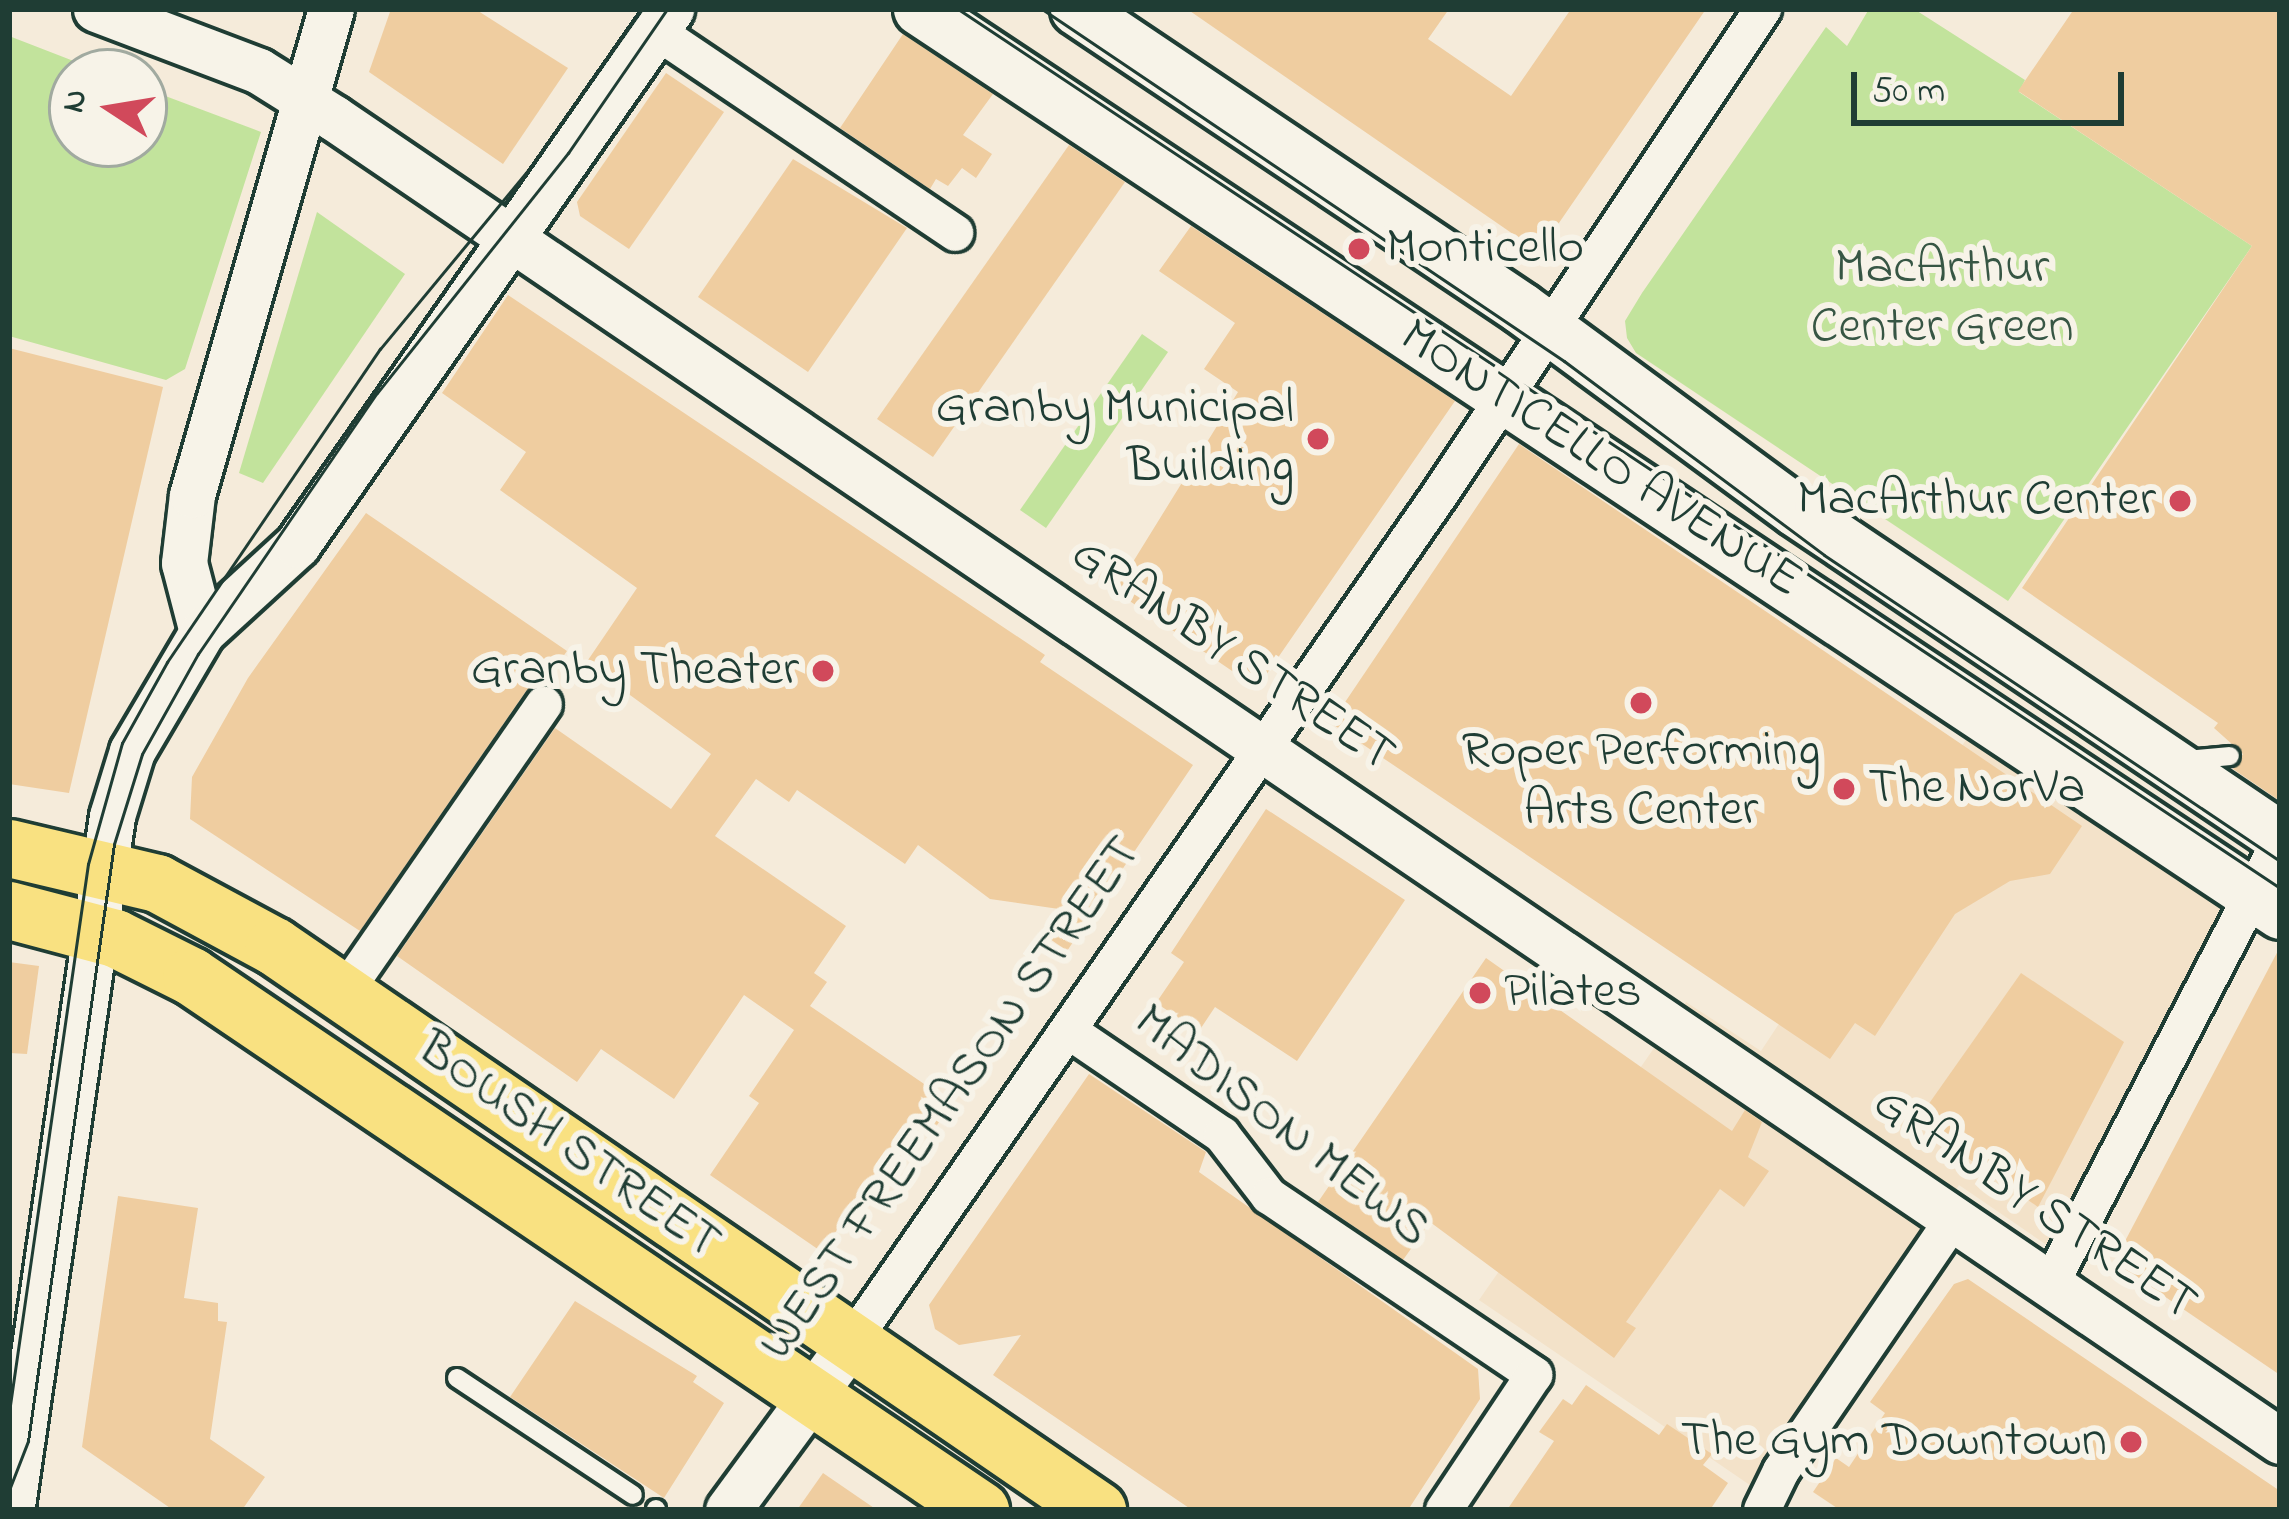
<!DOCTYPE html>
<html>
<head>
<meta charset="utf-8">
<style>
	body { margin:0 }
	#map { position:relative; width:2289px; height:1519px; overflow:hidden; background:#f5ebda; font-family:"Indie Flower",sans-serif }
	div>[style] { position:absolute }
	.built>* { inset:0; background:#f3e2c9 }
	.green>* { inset:0; background:#c2e39c }
	.building>* { inset:0; background:#efcda0 }
	.roads { filter:drop-shadow(3px 0 #1f3d34) drop-shadow(-3px 0 #1f3d34) drop-shadow(0 3px #1f3d34) drop-shadow(0 -3px #1f3d34) }
	.service>* { height:18px; margin:-9px; padding:0 9px; transform-origin:9px; border-radius:9px; background:#f7f3e8 }
	.minor>* { height:36px; margin:-18px; padding:0 18px; transform-origin:18px; border-radius:18px; background:#f7f3e8 }
	.tertiary>* { height:45px; margin:-22.5px; padding:0 22.5px; transform-origin:22.5px; border-radius:22.5px; background:#f7f3e8 }
	.secondary>* { height:51px; margin:-25.5px; padding:0 25.5px; transform-origin:25.5px; border-radius:25.5px; background:#f7f3e8 }
	.primary>* { height:57px; margin:-28.5px; padding:0 28.5px; transform-origin:28.5px; border-radius:28.5px; background:#f9e181 }
	.tram>* { height:3px; margin:-1.5px; padding:0 1.5px; transform-origin:1.5px; border-radius:1.5px; background:#1f3d34 }
	.dots>* { width:33px; height:33px; translate:-50% -50%; box-sizing:border-box; border:6px solid #f7f3e8; border-radius:50% }
	span { translate:-50% -50%; white-space:nowrap; text-align:center; line-height:1.15; -webkit-text-stroke:12px #f7f3e8; paint-order:stroke }
	.poi-label { font-size:51px; color:#1f3d34 }
	.left { translate:0 -50%; text-align:left }
	.right { translate:-100% -50%; text-align:right }
	.park-label { font-size:51px; color:#375644 }
	.street-label { font-size:51px; color:#1f3d34 }
	.frame { position:absolute; inset:0; border:12px solid #1f3d34; pointer-events:none }
	.north { position:absolute; left:48px; top:48px; width:120px; height:120px; box-sizing:border-box; background:#f7f3e8; border:3px solid #a1aaa0; border-radius:50%; rotate:282deg; font-size:33px; font-weight:700; line-height:48px; text-align:center; color:#1f3d34 }
	.north::after { content:''; display:block; margin:auto; width:42px; height:54px; background:#d1495b; clip-path:polygon(50% 0,100% 100%,50% 72%,0 100%) }
	.scale { position:absolute; left:1851px; top:72px; width:273px; height:54px; box-sizing:border-box; border:6px solid #1f3d34; border-top:0; padding-left:15px; font-size:36px; line-height:42px; white-space:nowrap; color:#1f3d34; -webkit-text-stroke:9px #f7f3e8; paint-order:stroke }
</style>
</head>
<body>
<div id="map">
	<div class="built">
		<div style="clip-path:polygon(1977px 723px,2229px 896px,2051px 1248px,1959px 1185px,1763px 1494px,1479px 1300px,1686px 1002px,1761px 1051px)"></div>
	</div>
	<div class="green">
		<div style="clip-path:polygon(1869px 9px,1914px 9px,2025px 80px,2019px 92px,2252px 246px,2008px 601px,1636px 353px,1627px 338px,1625px 321px,1642px 293px,1826px 27px,1847px 46px)"></div>
		<div style="clip-path:polygon(9px 36px,102px 72px,72px 72px,72px 144px,144px 144px,144px 88px,261px 132px,185px 369px,166px 380px,9px 336px)"></div>
		<div style="clip-path:polygon(317px 212px,405px 274px,263px 483px,239px 473px)"></div>
		<div style="clip-path:polygon(1142px 334px,1168px 352px,1046px 528px,1020px 510px)"></div>
	</div>
	<div class="building">
		<div style="clip-path:polygon(391px 9px,475px 9px,568px 68px,503px 164px,369px 72px)"></div>
		<div style="clip-path:polygon(1187px 9px,1449px 9px,1428px 39px,1511px 96px,1571px 9px,1706px 9px,1539px 252px)"></div>
		<div style="clip-path:polygon(2074px 9px,2280px 9px,2280px 801px,2233px 769px,2243px 754px,2214px 728px,2218px 723px,2022px 588px,2252px 246px,2018px 91px)"></div>
		<div style="clip-path:polygon(903px 34px,993px 94px,963px 135px,992px 154px,976px 178px,962px 168px,948px 186px,936px 179px,930px 189px,840px 128px)"></div>
		<div style="clip-path:polygon(666px 73px,724px 112px,629px 249px,580px 216px,577px 202px)"></div>
		<div style="clip-path:polygon(1069px 145px,1125px 182px,933px 457px,877px 419px)"></div>
		<div style="clip-path:polygon(793px 159px,907px 228px,808px 372px,698px 297px)"></div>
		<div style="clip-path:polygon(1191px 226px,1455px 401px,1257px 688px,1115px 591px,1238px 392px,1204px 369px,1235px 323px,1159px 271px)"></div>
		<div style="clip-path:polygon(508px 295px,1045px 655px,1040px 662px,1193px 765px,1067px 951px,1043px 934px,1059px 909px,990px 899px,918px 845px,905px 864px,797px 790px,789px 802px,756px 779px,715px 836px,846px 926px,814px 973px,827px 982px,810px 1006px,952px 1103px,935px 1128px,916px 1114px,822px 1252px,710px 1175px,759px 1103px,749px 1096px,794px 1030px,744px 995px,674px 1099px,601px 1049px,577px 1082px,397px 956px,555px 728px,671px 809px,711px 754px,586px 663px,637px 588px,500px 490px,526px 452px,442px 393px)"></div>
		<div style="clip-path:polygon(9px 348px,163px 387px,69px 793px,9px 784px)"></div>
		<div style="clip-path:polygon(1519px 444px,2082px 826px,2050px 874px,2010px 881px,1955px 914px,1875px 1036px,1855px 1023px,1830px 1059px,1331px 723px)"></div>
		<div style="clip-path:polygon(366px 513px,567px 651px,545px 682px,526px 691px,360px 931px,190px 819px,192px 777px,248px 678px)"></div>
		<div style="clip-path:polygon(1266px 809px,1405px 900px,1297px 1061px,1215px 1007px,1199px 1031px,1156px 1003px,1184px 962px,1171px 953px)"></div>
		<div style="clip-path:polygon(2280px 947px,2280px 1375px,2114px 1262px)"></div>
		<div style="clip-path:polygon(1486px 958px,1732px 1131px,1745px 1110px,1762px 1122px,1748px 1157px,1769px 1171px,1744px 1207px,1720px 1189px,1626px 1322px,1636px 1328px,1614px 1358px,1430px 1222px,1403px 1260px,1318px 1202px)"></div>
		<div style="clip-path:polygon(9px 962px,39px 966px,27px 1054px,9px 1053px)"></div>
		<div style="clip-path:polygon(2021px 973px,2124px 1042px,2038px 1207px,1916px 1122px)"></div>
		<div style="clip-path:polygon(1089px 1074px,1206px 1152px,1199px 1172px,1478px 1369px,1480px 1399px,1408px 1510px,1192px 1510px,993px 1375px,1021px 1335px,959px 1345px,935px 1329px,929px 1305px)"></div>
		<div style="clip-path:polygon(118px 1196px,198px 1208px,184px 1298px,218px 1303px,218px 1321px,227px 1322px,210px 1439px,265px 1477px,242px 1510px,173px 1510px,82px 1447px)"></div>
		<div style="clip-path:polygon(1968px 1279px,2280px 1491px,2280px 1510px,1840px 1510px,1813px 1492px,1836px 1458px,1849px 1467px,1885px 1413px,1870px 1402px,1954px 1284px)"></div>
		<div style="clip-path:polygon(575px 1301px,697px 1376px,693px 1382px,724px 1403px,664px 1498px,510px 1397px)"></div>
		<div style="clip-path:polygon(1586px 1385px,1659px 1435px,1667px 1424px,1712px 1454px,1703px 1465px,1728px 1483px,1710px 1510px,1507px 1510px,1554px 1441px,1539px 1432px,1563px 1399px,1572px 1405px)"></div>
		<div style="clip-path:polygon(823px 1473px,877px 1510px,797px 1510px)"></div>
	</div>
	<div class="roads">
		<div class="service">
			<div style="left:2187px;top:760px;width:43px;rotate:-5.3deg"></div>
			<div style="left:457px;top:1378px;width:211px;rotate:33.6deg"></div>
			<div style="left:656px;top:1509px;width:1px;rotate:90deg"></div>
		</div>
		<div class="minor">
			<div style="left:656px;top:31px;width:361px;rotate:34deg"></div>
			<div style="left:344px;top:993px;width:351px;rotate:-55.3deg"></div>
			<div style="left:1069px;top:1031px;width:185px;rotate:34.2deg"></div>
			<div style="left:1222px;top:1135px;width:77px;rotate:52.4deg"></div>
			<div style="left:1269px;top:1196px;width:320px;rotate:34deg"></div>
			<div style="left:1534px;top:1375px;width:162px;rotate:123.7deg"></div>
			<div style="left:2050px;top:1285px;width:499px;rotate:-62.6deg"></div>
			<div style="left:852px;top:1341px;width:1031px;rotate:-55.23deg"></div>
			<div style="left:1440px;top:494px;width:583px;rotate:-56.34deg"></div>
			<div style="left:1762px;top:1510px;width:43px;rotate:-64deg"></div>
			<div style="left:1781px;top:1471px;width:304px;rotate:-55.6deg"></div>
		</div>
		<div class="tertiary">
			<div style="left:96px;top:9px;width:174px;rotate:20.8deg"></div>
			<div style="left:259px;top:71px;width:89px;rotate:32.1deg"></div>
			<div style="left:334px;top:118px;width:2353px;rotate:34.21deg"></div>
			<div style="left:202px;top:632px;width:71px;rotate:-104.6deg"></div>
			<div style="left:184px;top:563px;width:68px;rotate:-83.3deg"></div>
			<div style="left:192px;top:495px;width:505px;rotate:-74.04deg"></div>
			<div style="left:12px;top:1505px;width:696px;rotate:-81.74deg"></div>
			<div style="left:112px;top:816px;width:68px;rotate:-72.9deg"></div>
			<div style="left:132px;top:751px;width:138px;rotate:-59.5deg"></div>
			<div style="left:202px;top:632px;width:129px;rotate:-42.5deg"></div>
			<div style="left:297px;top:545px;width:654px;rotate:-55.09deg"></div>
			<div style="left:728px;top:1510px;width:210px;rotate:-53.7deg"></div>
		</div>
		<div class="secondary">
			<div style="left:919px;top:9px;width:1634px;rotate:33.59deg"></div>
			<div style="left:1076px;top:9px;width:536px;rotate:33.9deg"></div>
			<div style="left:1521px;top:308px;width:340px;rotate:36.4deg"></div>
			<div style="left:1795px;top:510px;width:585px;rotate:33.99deg"></div>
		</div>
		<div class="primary">
			<div style="left:9px;top:848px;width:152px;rotate:13.3deg"></div>
			<div style="left:157px;top:883px;width:133px;rotate:28.3deg"></div>
			<div style="left:274px;top:946px;width:998px;rotate:34.42deg"></div>
			<div style="left:9px;top:910px;width:110px;rotate:14.8deg"></div>
			<div style="left:115px;top:938px;width:85px;rotate:26.6deg"></div>
			<div style="left:191px;top:976px;width:953px;rotate:34.09deg"></div>
		</div>
	</div>
	<div class="tram">
		<div style="left:958px;top:9px;width:1588px;rotate:33.62deg"></div>
		<div style="left:1042px;top:9px;width:630px;rotate:33.99deg"></div>
		<div style="left:1564px;top:361px;width:324px;rotate:36.7deg"></div>
		<div style="left:1824px;top:555px;width:549px;rotate:33.86deg"></div>
		<div style="left:9px;top:1412px;width:554px;rotate:-81.8deg"></div>
		<div style="left:88px;top:864px;width:126px;rotate:-74.3deg"></div>
		<div style="left:122px;top:743px;width:93px;rotate:-60.9deg"></div>
		<div style="left:167px;top:662px;width:379px;rotate:-55.8deg"></div>
		<div style="left:380px;top:349px;width:239px;rotate:-50.4deg"></div>
		<div style="left:532px;top:165px;width:191px;rotate:-54.8deg"></div>
		<div style="left:9px;top:1490px;width:53px;rotate:-68.8deg"></div>
		<div style="left:28px;top:1441px;width:603px;rotate:-81.8deg"></div>
		<div style="left:114px;top:844px;width:94px;rotate:-72.7deg"></div>
		<div style="left:142px;top:754px;width:115px;rotate:-60.8deg"></div>
		<div style="left:198px;top:654px;width:316px;rotate:-55.6deg"></div>
		<div style="left:377px;top:393px;width:307px;rotate:-51.5deg"></div>
		<div style="left:568px;top:153px;width:175px;rotate:-55.5deg"></div>
	</div>
	<div class="dots">
		<div style="left:1359px;top:249px;background:#d1495b"></div>
		<div style="left:1318px;top:439px;background:#d1495b"></div>
		<div style="left:2180px;top:501px;background:#d1495b"></div>
		<div style="left:823px;top:671px;background:#d1495b"></div>
		<div style="left:1641px;top:703px;background:#d1495b"></div>
		<div style="left:1844px;top:789px;background:#d1495b"></div>
		<div style="left:1480px;top:993px;background:#d1495b"></div>
		<div style="left:2131px;top:1442px;background:#d1495b"></div>
	</div>
	<div class="poi-label">
		<span class="left" style="left:1386px;top:249px">Monticello</span>
		<span class="right" style="left:1294px;top:439px">Granby Municipal<br>Building</span>
		<span class="right" style="left:2156px;top:501px">MacArthur Center</span>
		<span class="right" style="left:799px;top:671px">Granby Theater</span>
		<span style="left:1641px;top:782px">Roper Performing<br>Arts Center</span>
		<span class="left" style="left:1868px;top:789px">The NorVa</span>
		<span class="left" style="left:1504px;top:993px">Pilates</span>
		<span class="right" style="left:2107px;top:1442px">The Gym Downtown</span>
	</div>
	<div class="park-label">
		<span style="left:1942px;top:299px">MacArthur<br>Center Green</span>
	</div>
	<div class="street-label">
		<span style="left:1600px;top:460px;rotate:33deg">MONTICELLO AVENUE</span>
		<span style="left:1232px;top:656px;rotate:34deg">GRANBY STREET</span>
		<span style="left:952px;top:1099px;rotate:-55deg">WEST FREEMASON STREET</span>
		<span style="left:1281px;top:1127px;rotate:38deg">MADISON MEWS</span>
		<span style="left:568px;top:1147px;rotate:35deg">BOUSH STREET</span>
		<span style="left:2034px;top:1205px;rotate:34deg">GRANBY STREET</span>
	</div>
	<div class="frame"></div>
	<div class="north">N</div>
	<div class="scale">50 m</div>
</div>
</body>
</html>
